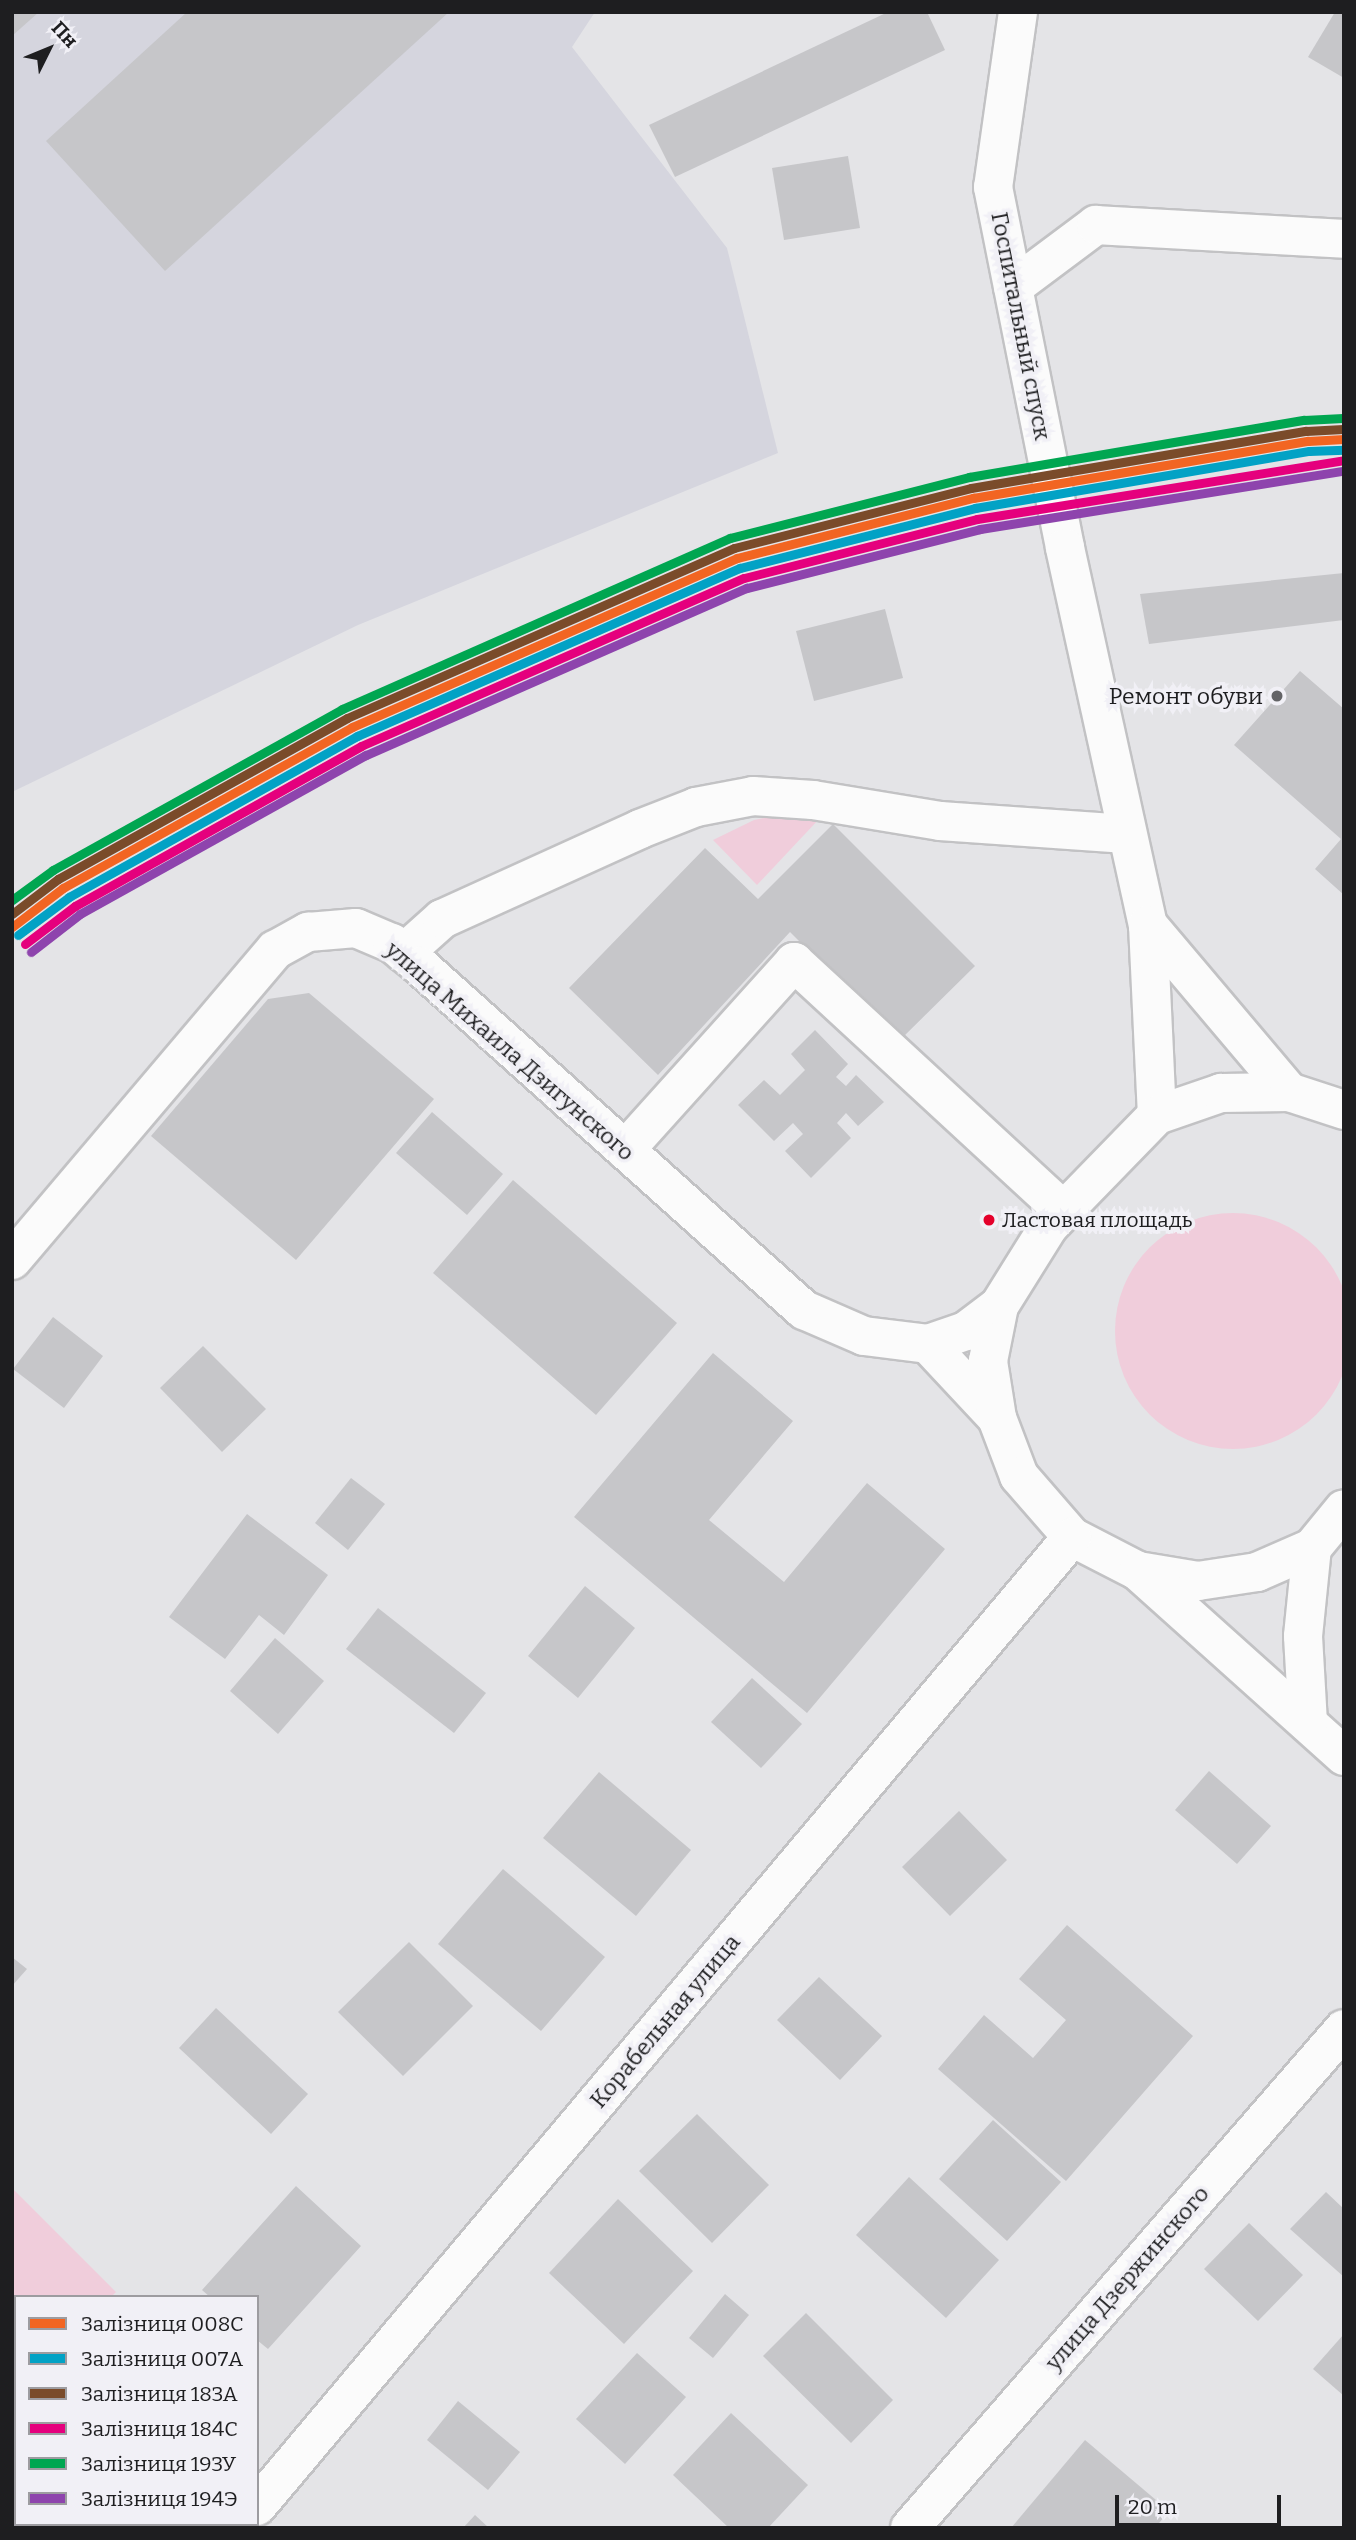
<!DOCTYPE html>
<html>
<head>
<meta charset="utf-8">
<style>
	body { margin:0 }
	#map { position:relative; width:1356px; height:2540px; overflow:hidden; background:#e4e4e7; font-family:Bitter,serif }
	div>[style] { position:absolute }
	.built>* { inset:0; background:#d5d5de }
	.green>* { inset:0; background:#f0cddb }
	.round { border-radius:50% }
	.building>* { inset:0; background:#c6c6c9 }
	.roads { filter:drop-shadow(2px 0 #c2c2c4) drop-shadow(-2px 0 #c2c2c4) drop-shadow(0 2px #c2c2c4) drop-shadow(0 -2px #c2c2c4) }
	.minor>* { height:38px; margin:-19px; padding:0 19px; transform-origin:19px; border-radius:19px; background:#fbfbfb }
	.rail-1>* { height:9px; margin:-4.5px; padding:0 4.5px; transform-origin:4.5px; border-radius:4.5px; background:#f26522 }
	.rail-2>* { height:9px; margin:-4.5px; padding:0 4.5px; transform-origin:4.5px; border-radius:4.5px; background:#02a2c5 }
	.rail-3>* { height:9px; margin:-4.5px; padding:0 4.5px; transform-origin:4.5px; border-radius:4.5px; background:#7a4b2a }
	.rail-4>* { height:9px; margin:-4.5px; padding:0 4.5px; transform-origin:4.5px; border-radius:4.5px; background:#e5007d }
	.rail-5>* { height:9px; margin:-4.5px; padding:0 4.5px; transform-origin:4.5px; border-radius:4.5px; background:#00a651 }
	.rail-6>* { height:9px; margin:-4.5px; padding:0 4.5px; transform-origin:4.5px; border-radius:4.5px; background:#8e44ad }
	.dots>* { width:19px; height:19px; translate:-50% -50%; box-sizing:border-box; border:4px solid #f1f0f6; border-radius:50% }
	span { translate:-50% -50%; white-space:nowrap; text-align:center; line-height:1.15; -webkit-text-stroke:7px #f1f0f6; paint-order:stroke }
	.bus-label { font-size:21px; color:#1e1e20 }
	.left { translate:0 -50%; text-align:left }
	.street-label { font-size:23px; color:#1e1e20 }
	.poi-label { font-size:23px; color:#1e1e20 }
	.right { translate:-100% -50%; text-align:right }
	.frame { position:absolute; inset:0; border:14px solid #1e1e20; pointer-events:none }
	.legend { position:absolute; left:14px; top:2295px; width:245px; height:231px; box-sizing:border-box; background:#f1f0f6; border:2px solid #9d9ca0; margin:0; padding:9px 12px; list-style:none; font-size:21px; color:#1e1e20 }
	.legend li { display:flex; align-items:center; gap:14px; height:35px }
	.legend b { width:35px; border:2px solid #9d9ca0 }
	.north { position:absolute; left:14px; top:14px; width:70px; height:70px; -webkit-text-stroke:5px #f1f0f6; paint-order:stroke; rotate:47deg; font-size:19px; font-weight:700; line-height:28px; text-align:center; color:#1e1e20 }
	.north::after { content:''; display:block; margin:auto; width:24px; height:32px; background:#1e1e20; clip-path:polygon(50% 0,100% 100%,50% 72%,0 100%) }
	.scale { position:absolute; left:1115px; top:2495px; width:166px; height:32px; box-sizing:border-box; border:4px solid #1e1e20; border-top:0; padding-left:9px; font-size:21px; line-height:24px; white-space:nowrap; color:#1e1e20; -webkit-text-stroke:5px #f1f0f6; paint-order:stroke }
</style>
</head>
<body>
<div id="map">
	<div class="built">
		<div style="clip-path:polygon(12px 12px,595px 12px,572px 47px,727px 248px,778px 453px,358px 625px,12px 792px)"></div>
	</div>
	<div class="green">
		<div style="clip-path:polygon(785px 814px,820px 818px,757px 885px,713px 840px,754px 820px)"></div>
		<div class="round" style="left:1115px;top:1213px;width:236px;height:236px"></div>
		<div style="clip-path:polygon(12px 2188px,116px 2292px,111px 2297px,16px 2297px,16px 2385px)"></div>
	</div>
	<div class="building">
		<div style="clip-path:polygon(12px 12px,39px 12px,12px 36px)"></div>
		<div style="clip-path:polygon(187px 12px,449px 12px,165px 271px,46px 141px)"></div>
		<div style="clip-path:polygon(888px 12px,927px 12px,945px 50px,675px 177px,649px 125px)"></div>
		<div style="clip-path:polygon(1335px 12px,1344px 12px,1344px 78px,1308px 57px)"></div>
		<div style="clip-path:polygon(848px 156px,860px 228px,784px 240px,772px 168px)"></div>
		<div style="clip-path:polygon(1344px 573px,1344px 620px,1149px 644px,1140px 594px)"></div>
		<div style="clip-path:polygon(885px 609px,903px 678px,814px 701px,796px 631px)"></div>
		<div style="clip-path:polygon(1300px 671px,1344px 709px,1344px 895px,1315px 869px,1341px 839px,1234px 745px)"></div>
		<div style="clip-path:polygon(833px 824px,975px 966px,899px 1041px,790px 932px,658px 1075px,569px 988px,705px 848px,758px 899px)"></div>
		<div style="clip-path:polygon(309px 993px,434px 1099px,296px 1260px,151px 1136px,268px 999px)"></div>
		<div style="clip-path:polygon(815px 1030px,848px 1064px,836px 1077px,846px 1086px,856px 1075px,884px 1102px,858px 1126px,846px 1113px,837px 1123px,851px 1138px,811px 1178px,785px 1151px,803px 1134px,793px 1123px,774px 1141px,738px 1105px,764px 1080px,780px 1095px,805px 1070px,791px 1054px)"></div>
		<div style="clip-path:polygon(432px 1112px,503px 1174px,467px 1215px,396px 1153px)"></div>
		<div style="clip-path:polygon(513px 1180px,677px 1323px,596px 1415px,433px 1273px)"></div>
		<div style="clip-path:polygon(53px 1317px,103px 1356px,64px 1408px,13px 1369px)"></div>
		<div style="clip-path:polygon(203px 1346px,266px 1409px,222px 1452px,160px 1388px)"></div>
		<div style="clip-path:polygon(713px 1353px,793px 1421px,709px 1520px,784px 1582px,867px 1483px,945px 1549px,807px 1713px,574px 1517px)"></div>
		<div style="clip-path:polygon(351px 1478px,385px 1504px,348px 1550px,315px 1523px)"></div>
		<div style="clip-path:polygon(247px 1514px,328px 1575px,284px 1635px,259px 1615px,225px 1659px,169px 1617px)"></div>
		<div style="clip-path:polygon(585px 1586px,635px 1628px,578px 1698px,528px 1656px)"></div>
		<div style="clip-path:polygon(378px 1608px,486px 1693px,454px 1733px,346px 1649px)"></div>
		<div style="clip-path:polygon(275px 1638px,324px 1681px,278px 1734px,230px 1691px)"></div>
		<div style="clip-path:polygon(752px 1678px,802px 1724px,761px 1768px,711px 1722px)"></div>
		<div style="clip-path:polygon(1209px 1771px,1271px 1826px,1237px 1864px,1175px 1810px)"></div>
		<div style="clip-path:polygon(599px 1772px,691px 1850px,636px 1916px,543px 1838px)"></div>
		<div style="clip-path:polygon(959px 1811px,1007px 1860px,950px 1916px,902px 1867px)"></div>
		<div style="clip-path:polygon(503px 1869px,605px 1957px,541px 2031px,438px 1944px)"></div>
		<div style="clip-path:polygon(1067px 1925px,1193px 2036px,1066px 2181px,938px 2069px,984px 2015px,1033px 2058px,1066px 2020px,1019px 1979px)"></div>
		<div style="clip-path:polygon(409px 1942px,473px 2006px,403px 2076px,338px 2012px)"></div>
		<div style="clip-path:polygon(12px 1957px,27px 1969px,12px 1986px)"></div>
		<div style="clip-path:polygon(819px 1977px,882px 2036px,840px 2080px,777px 2020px)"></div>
		<div style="clip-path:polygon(216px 2008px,308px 2094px,271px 2134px,179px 2048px)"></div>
		<div style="clip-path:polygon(697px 2114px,769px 2185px,712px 2243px,639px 2171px)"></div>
		<div style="clip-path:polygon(993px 2120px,1061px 2182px,1007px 2241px,939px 2179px)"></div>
		<div style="clip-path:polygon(909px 2177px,999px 2260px,946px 2318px,856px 2235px)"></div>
		<div style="clip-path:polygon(296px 2186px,361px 2246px,268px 2349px,257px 2340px,257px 2297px,210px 2297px,202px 2290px)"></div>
		<div style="clip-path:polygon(1326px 2192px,1344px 2209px,1344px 2277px,1290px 2229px)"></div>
		<div style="clip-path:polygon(618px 2199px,693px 2271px,624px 2344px,549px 2273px)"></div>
		<div style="clip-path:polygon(1249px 2223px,1303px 2275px,1258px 2321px,1204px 2269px)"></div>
		<div style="clip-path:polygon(725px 2294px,749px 2315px,713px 2358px,689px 2338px)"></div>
		<div style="clip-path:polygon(806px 2313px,893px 2400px,851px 2443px,763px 2356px)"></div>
		<div style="clip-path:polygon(1344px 2334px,1344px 2396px,1313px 2369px)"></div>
		<div style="clip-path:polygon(637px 2353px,686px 2397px,625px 2464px,576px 2419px)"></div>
		<div style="clip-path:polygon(458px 2401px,520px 2452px,488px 2490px,427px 2440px)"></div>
		<div style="clip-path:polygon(731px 2413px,808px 2485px,768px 2528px,729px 2528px,673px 2475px)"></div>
		<div style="clip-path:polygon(1085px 2440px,1169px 2511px,1155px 2528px,1011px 2528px)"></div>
		<div style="clip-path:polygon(12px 2504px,16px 2524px,39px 2528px,12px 2528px)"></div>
		<div style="clip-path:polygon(475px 2515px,489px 2528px,463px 2528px)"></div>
	</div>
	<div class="roads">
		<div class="minor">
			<div style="left:1018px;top:12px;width:177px;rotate:98.1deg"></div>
			<div style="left:993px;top:187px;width:368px;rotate:78.7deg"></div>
			<div style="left:1065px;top:548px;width:386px;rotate:77.6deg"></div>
			<div style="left:1148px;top:925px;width:190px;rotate:87.3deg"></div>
			<div style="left:1013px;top:287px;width:104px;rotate:-36.8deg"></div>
			<div style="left:1096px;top:225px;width:248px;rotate:3.2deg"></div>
			<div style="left:1148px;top:925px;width:219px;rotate:49.8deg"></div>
			<div style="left:404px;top:953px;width:51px;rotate:-41.8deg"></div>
			<div style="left:442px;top:919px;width:217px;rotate:-24.4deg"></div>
			<div style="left:640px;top:829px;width:60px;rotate:-21.4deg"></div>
			<div style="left:696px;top:807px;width:58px;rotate:-10.9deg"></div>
			<div style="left:753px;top:796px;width:60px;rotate:3.8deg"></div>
			<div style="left:813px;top:800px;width:129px;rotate:9.4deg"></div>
			<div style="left:940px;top:821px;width:187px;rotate:4deg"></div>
			<div style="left:625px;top:1150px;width:253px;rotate:-48deg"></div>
			<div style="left:794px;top:962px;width:366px;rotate:42.7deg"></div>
			<div style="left:12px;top:1260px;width:407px;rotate:-49.7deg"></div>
			<div style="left:275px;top:950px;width:38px;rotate:-29deg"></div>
			<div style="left:308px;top:932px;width:48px;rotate:-4.8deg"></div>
			<div style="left:356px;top:928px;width:39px;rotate:23deg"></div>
			<div style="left:392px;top:943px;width:36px;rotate:39deg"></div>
			<div style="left:420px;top:966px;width:516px;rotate:41.86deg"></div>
			<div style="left:804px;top:1310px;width:65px;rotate:23.4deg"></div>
			<div style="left:864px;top:1336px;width:64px;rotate:7.1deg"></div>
			<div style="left:928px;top:1344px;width:40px;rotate:-18.9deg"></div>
			<div style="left:966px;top:1331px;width:41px;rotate:-37.1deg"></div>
			<div style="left:928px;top:1344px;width:101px;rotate:47deg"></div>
			<div style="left:997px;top:1418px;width:62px;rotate:69.2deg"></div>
			<div style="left:1019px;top:1476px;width:81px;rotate:49deg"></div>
			<div style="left:1072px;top:1537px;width:74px;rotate:27.3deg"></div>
			<div style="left:1138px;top:1571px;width:61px;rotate:9.5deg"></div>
			<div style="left:1198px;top:1581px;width:60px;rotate:-8.7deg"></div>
			<div style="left:1257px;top:1572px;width:60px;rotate:-23.6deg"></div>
			<div style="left:1312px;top:1548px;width:50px;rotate:-50.6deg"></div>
			<div style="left:997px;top:1418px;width:58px;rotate:-99deg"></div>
			<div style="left:988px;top:1361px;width:56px;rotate:-78.7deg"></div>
			<div style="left:999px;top:1306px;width:94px;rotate:-58deg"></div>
			<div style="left:1049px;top:1226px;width:155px;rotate:-45.8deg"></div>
			<div style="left:1157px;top:1115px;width:68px;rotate:-19deg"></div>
			<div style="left:1221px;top:1093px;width:68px;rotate:-0.8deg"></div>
			<div style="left:1289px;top:1092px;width:58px;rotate:18.1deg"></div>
			<div style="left:1138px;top:1571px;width:277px;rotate:41.9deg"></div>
			<div style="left:1308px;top:1723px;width:87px;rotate:-93.3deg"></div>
			<div style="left:1303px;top:1636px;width:88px;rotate:-84.2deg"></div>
			<div style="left:12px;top:2434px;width:5px;rotate:37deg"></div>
			<div style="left:257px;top:2506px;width:1266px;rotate:-49.93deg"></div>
			<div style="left:113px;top:2524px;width:6px;rotate:45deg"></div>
			<div style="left:239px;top:2527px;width:1px;rotate:45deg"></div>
			<div style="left:910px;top:2528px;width:661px;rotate:-48.99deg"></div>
		</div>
	</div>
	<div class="rail-1">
		<div style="left:12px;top:927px;width:64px;rotate:-37.4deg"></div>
		<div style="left:63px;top:888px;width:331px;rotate:-29.1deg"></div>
		<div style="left:352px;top:727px;width:420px;rotate:-23.7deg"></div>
		<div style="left:737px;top:558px;width:244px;rotate:-14.3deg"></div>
		<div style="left:973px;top:498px;width:340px;rotate:-9.7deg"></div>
		<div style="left:1308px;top:441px;width:36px;rotate:-3deg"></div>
	</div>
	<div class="rail-2">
		<div style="left:18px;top:935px;width:64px;rotate:-36.7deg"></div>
		<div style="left:69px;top:897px;width:330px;rotate:-29.2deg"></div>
		<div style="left:357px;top:736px;width:418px;rotate:-23.7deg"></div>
		<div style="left:740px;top:568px;width:243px;rotate:-14.3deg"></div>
		<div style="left:975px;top:508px;width:339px;rotate:-9.7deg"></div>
		<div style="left:1309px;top:451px;width:35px;rotate:-2deg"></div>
	</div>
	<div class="rail-3">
		<div style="left:12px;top:914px;width:58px;rotate:-37.3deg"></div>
		<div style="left:58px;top:879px;width:331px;rotate:-29.1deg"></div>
		<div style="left:347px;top:718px;width:423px;rotate:-23.7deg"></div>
		<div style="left:734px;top:548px;width:244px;rotate:-14.2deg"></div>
		<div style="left:971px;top:488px;width:340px;rotate:-9.7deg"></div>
		<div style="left:1306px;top:431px;width:37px;rotate:-3deg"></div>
	</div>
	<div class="rail-4">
		<div style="left:25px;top:944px;width:63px;rotate:-37.2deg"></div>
		<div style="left:75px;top:906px;width:328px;rotate:-29.2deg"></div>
		<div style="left:361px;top:746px;width:418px;rotate:-23.7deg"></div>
		<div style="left:744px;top:578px;width:240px;rotate:-14.2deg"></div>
		<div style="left:977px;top:519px;width:372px;rotate:-9.1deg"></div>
	</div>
	<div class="rail-5">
		<div style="left:12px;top:900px;width:51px;rotate:-36.2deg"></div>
		<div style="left:53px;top:870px;width:331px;rotate:-29.1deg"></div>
		<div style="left:342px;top:709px;width:424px;rotate:-23.8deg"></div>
		<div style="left:730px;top:538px;width:247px;rotate:-14.3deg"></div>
		<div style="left:969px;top:477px;width:340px;rotate:-9.7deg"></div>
		<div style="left:1304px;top:420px;width:39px;rotate:-3deg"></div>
	</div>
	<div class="rail-6">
		<div style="left:31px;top:952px;width:62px;rotate:-37.8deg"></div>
		<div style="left:80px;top:914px;width:327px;rotate:-29.1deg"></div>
		<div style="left:366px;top:755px;width:416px;rotate:-23.7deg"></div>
		<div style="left:747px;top:588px;width:240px;rotate:-14.2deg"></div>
		<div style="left:980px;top:529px;width:369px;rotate:-9.1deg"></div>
	</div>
	<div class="dots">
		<div style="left:1277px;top:696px;background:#636366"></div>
		<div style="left:989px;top:1220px;background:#e4002b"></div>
	</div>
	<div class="bus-label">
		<span class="left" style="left:1002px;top:1220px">Ластовая площадь</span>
	</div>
	<div class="street-label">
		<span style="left:1021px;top:326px;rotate:79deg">Госпитальный спуск</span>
		<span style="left:510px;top:1051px;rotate:41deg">улица Михаила Дзигунского</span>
		<span style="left:665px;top:2021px;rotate:-50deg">Корабельная улица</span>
		<span style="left:1127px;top:2278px;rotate:-49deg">улица Дзержинского</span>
	</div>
	<div class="poi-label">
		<span class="right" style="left:1263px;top:696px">Ремонт обуви</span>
	</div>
	<div class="frame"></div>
	<ul class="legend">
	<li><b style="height:9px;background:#f26522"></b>Залізниця 008С</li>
	<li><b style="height:9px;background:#02a2c5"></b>Залізниця 007А</li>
	<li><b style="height:9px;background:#7a4b2a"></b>Залізниця 183А</li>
	<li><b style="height:9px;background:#e5007d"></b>Залізниця 184С</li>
	<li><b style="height:9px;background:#00a651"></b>Залізниця 193У</li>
	<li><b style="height:9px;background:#8e44ad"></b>Залізниця 194Э</li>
	</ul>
	<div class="north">Пн</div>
	<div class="scale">20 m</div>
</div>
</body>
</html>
